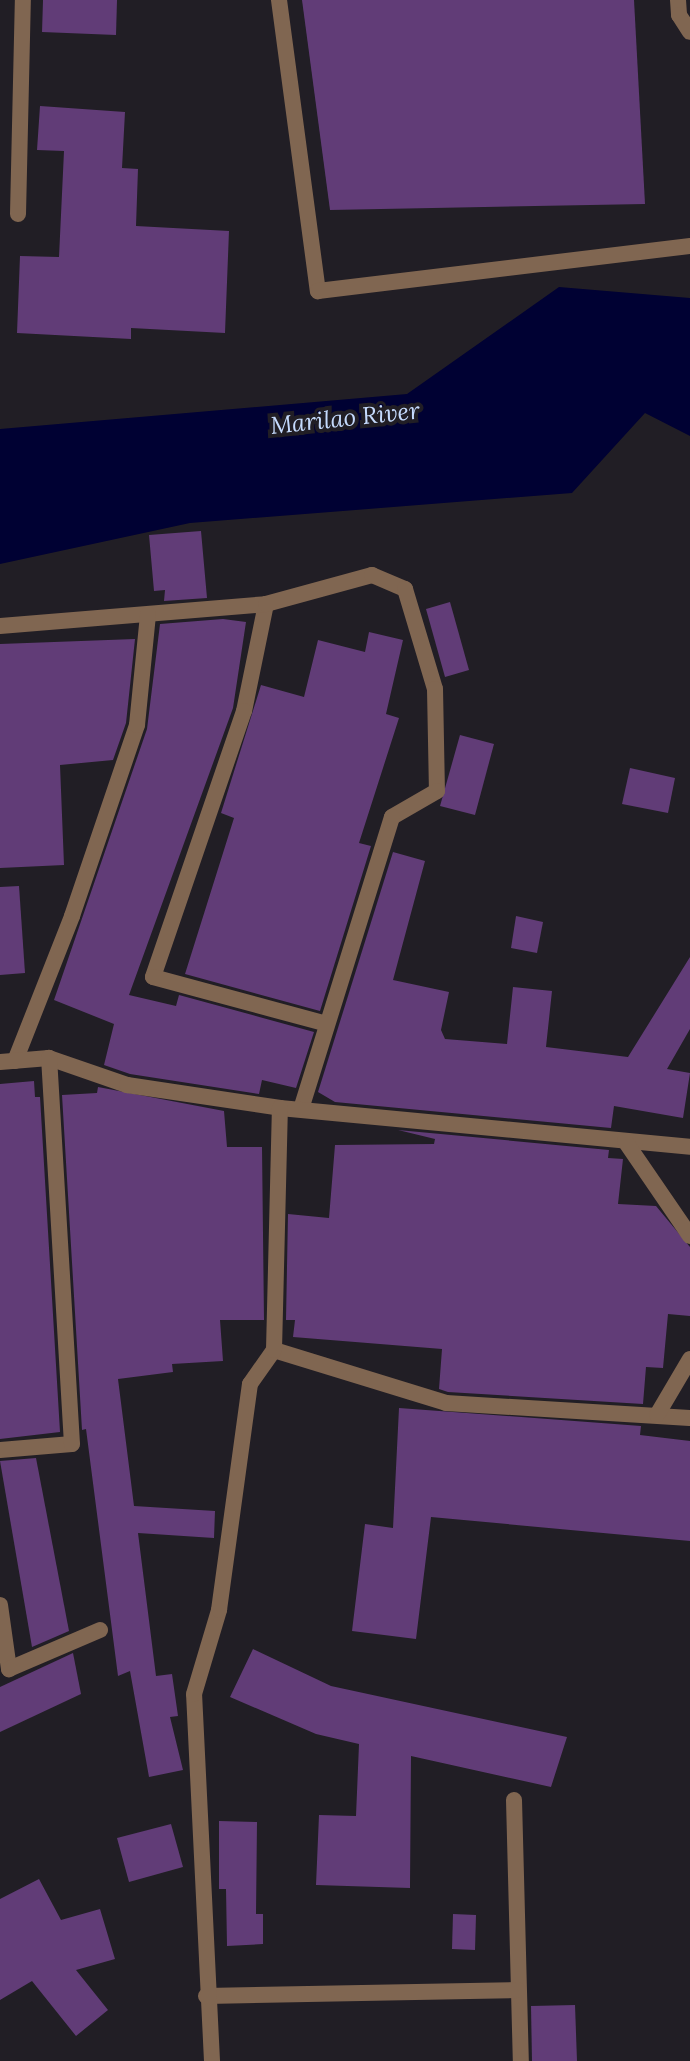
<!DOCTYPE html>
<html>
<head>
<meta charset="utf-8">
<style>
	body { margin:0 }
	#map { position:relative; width:690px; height:2061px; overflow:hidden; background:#211e25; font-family:Lora,serif }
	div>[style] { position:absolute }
	.water>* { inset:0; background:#000133 }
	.building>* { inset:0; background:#613c77 }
	.service>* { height:16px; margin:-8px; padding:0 8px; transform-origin:8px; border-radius:8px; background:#806651 }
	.minor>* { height:16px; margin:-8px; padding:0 8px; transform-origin:8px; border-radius:8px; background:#806651 }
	span { translate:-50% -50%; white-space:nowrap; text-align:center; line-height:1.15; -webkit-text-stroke:8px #211e25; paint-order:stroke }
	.water-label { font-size:24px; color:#c5dafd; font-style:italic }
</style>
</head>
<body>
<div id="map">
	<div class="water">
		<div style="clip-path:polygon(559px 287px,690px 298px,690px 436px,645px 413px,572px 493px,190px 523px,0 564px,0 429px,407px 394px)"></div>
	</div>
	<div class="building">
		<div style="clip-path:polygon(43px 0,117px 0,116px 35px,42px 32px)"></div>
		<div style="clip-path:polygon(302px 0,634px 0,645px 204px,330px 210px)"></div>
		<div style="clip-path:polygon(40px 106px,125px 112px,122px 168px,138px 169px,136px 226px,229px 231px,225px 333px,131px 328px,131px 339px,17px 333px,20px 256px,59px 257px,64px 151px,37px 150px)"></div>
		<div style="clip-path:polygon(201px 531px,207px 598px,164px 601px,165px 590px,154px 591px,149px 535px)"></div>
		<div style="clip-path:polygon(450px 602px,469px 670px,445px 677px,426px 609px)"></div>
		<div style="clip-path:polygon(223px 619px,246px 622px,233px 708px,129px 995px,176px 1006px,179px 995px,314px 1032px,296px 1088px,262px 1080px,259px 1094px,130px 1074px,104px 1065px,114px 1024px,54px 1000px,147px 729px,160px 624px)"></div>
		<div style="clip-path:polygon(369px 632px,403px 640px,386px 714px,399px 718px,359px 843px,371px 846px,320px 1011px,185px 974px,234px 818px,221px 813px,261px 685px,304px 697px,318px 640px,365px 652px)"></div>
		<div style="clip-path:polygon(135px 639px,126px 723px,113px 760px,60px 765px,64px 865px,0 868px,0 644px)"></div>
		<div style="clip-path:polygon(460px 735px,494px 744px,475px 815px,440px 806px)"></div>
		<div style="clip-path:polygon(630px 768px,675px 778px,668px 813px,622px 804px)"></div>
		<div style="clip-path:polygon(393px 852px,425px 861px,393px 980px,449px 992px,441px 1030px,445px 1039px,507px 1044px,513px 987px,552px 991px,546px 1047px,628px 1057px,690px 957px,690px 1029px,667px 1069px,690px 1073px,683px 1118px,614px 1106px,611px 1128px,335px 1102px,318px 1092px)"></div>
		<div style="clip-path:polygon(19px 886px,25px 973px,0 975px,0 887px)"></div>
		<div style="clip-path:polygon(516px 916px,543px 922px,537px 953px,511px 948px)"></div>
		<div style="clip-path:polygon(34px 1081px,35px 1097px,40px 1097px,60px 1432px,0 1439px,0 1084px)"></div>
		<div style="clip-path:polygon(98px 1087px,224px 1111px,227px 1147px,262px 1147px,264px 1320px,220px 1320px,223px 1361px,172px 1364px,173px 1372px,118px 1379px,134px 1506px,215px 1511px,214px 1538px,138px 1533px,156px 1676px,172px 1674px,178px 1716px,170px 1717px,183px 1770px,149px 1777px,130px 1671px,118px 1676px,86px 1429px,82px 1430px,62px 1095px,97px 1093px)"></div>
		<div style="clip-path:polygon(398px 1130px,609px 1150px,608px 1158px,623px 1159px,618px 1204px,656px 1206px,690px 1247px,690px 1316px,668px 1314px,663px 1368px,646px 1367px,643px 1404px,448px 1392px,439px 1389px,442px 1349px,293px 1337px,295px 1320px,286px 1320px,288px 1214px,329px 1218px,335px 1145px,434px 1144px,435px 1139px)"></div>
		<div style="clip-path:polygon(399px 1408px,641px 1426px,640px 1435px,690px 1441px,690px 1541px,431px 1517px,416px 1639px,352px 1631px,365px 1524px,393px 1528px)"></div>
		<div style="clip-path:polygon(36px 1458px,69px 1631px,32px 1647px,0 1461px)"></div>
		<div style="clip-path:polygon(253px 1649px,331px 1686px,567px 1737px,551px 1787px,411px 1756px,410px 1888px,316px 1885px,319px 1815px,356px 1816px,359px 1744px,316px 1734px,230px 1697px)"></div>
		<div style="clip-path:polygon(73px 1653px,81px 1694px,0 1732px,0 1687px)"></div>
		<div style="clip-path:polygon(219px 1821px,257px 1822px,256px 1914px,263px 1914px,263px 1944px,227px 1946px,226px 1889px,219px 1889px)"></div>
		<div style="clip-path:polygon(171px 1824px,183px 1867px,129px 1882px,117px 1838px)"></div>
		<div style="clip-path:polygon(39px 1879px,61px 1920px,100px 1909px,115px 1959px,76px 1970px,108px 2010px,76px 2036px,32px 1981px,0 2000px,0 1899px)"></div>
		<div style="clip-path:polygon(453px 1914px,476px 1915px,475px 1950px,452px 1949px)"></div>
		<div style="clip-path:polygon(575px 2005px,577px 2061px,532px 2061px,531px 2006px)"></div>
	</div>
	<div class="service">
		<div style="left:279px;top:0;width:294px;rotate:82.4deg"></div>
		<div style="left:318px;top:291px;width:375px;rotate:-6.9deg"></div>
		<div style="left:678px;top:0;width:15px;rotate:86deg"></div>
		<div style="left:679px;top:15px;width:20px;rotate:57deg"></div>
		<div style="left:18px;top:214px;width:214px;rotate:-88.7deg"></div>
		<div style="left:514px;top:1800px;width:261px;rotate:88.5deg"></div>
		<div style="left:206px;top:1996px;width:312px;rotate:-1.1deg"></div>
	</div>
	<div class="minor">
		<div style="left:266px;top:604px;width:109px;rotate:101.6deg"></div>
		<div style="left:244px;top:711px;width:281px;rotate:108.9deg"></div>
		<div style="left:153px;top:977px;width:180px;rotate:15.1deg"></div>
		<div style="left:0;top:626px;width:267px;rotate:-4.7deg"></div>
		<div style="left:266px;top:604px;width:110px;rotate:-15.3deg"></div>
		<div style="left:372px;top:575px;width:36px;rotate:23deg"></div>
		<div style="left:405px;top:589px;width:104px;rotate:73.3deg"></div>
		<div style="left:435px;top:689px;width:102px;rotate:88.9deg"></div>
		<div style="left:437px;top:791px;width:52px;rotate:150deg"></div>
		<div style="left:392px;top:817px;width:306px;rotate:107.3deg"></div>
		<div style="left:15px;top:1061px;width:156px;rotate:-68.5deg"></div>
		<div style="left:72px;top:916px;width:202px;rotate:-71.2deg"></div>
		<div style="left:137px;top:725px;width:111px;rotate:-84.3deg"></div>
		<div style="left:0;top:1062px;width:49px;rotate:-4.7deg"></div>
		<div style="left:49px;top:1058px;width:83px;rotate:19.1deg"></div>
		<div style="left:127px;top:1085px;width:155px;rotate:8.5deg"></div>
		<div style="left:280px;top:1108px;width:412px;rotate:5.4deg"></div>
		<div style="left:625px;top:1141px;width:115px;rotate:55.6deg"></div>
		<div style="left:274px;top:1350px;width:180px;rotate:17.1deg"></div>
		<div style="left:446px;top:1403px;width:244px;rotate:3.5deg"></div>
		<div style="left:657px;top:1415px;width:65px;rotate:-59.5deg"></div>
		<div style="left:0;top:1450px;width:72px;rotate:-4.8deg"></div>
		<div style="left:72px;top:1444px;width:387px;rotate:-93.4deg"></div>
		<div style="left:0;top:1605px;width:65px;rotate:82deg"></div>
		<div style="left:9px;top:1669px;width:99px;rotate:-23.2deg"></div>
		<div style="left:212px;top:2061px;width:367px;rotate:-92.8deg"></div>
		<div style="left:194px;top:1694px;width:88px;rotate:-73.4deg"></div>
		<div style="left:219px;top:1610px;width:228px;rotate:-82.2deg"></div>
		<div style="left:250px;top:1384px;width:42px;rotate:-54.8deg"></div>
		<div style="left:274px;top:1350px;width:242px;rotate:-88.6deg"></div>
	</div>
	<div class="water-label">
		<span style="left:345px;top:418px;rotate:-6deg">Marilao River</span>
	</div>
</div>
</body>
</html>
